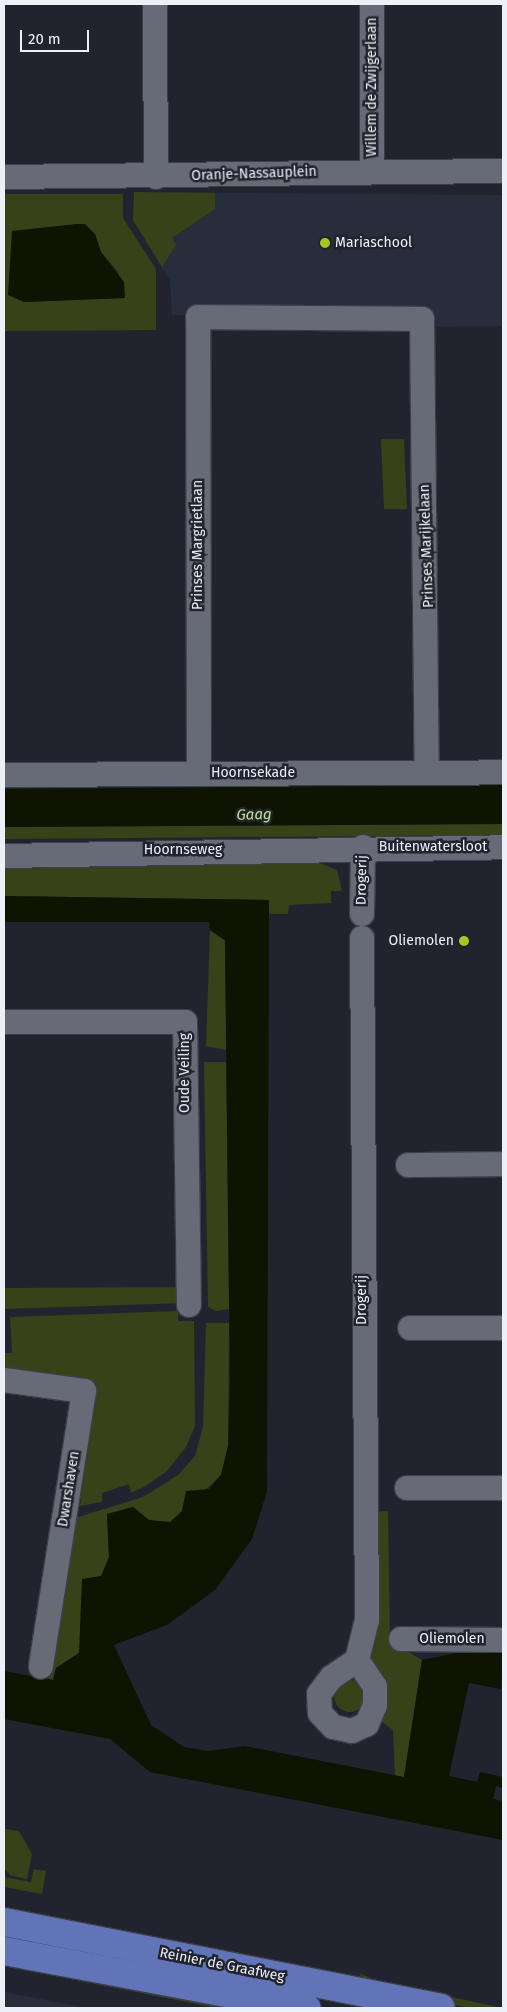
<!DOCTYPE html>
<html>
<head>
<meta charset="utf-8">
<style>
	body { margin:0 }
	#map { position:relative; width:507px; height:2012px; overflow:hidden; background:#21242e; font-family:"Fira Sans",sans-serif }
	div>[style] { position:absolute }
	.built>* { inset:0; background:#282d3c }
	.green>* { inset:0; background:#384219 }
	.round { border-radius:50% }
	.water>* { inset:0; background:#0e1302 }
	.roads { filter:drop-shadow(1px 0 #3c3f48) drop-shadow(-1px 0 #3c3f48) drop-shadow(0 1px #3c3f48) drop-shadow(0 -1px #3c3f48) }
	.minor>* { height:24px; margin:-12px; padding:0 12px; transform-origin:12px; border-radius:12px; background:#666b77 }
	.major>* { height:28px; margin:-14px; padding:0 14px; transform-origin:14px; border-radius:14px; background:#6174b7 }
	.dots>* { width:14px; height:14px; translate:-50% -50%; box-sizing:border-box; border:2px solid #21242e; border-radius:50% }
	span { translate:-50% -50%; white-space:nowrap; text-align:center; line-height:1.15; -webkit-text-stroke:5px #21242e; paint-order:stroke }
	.street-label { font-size:14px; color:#edf0f7 }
	.poi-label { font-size:14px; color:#edf0f7 }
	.left { translate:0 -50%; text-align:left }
	.right { translate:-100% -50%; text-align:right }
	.water-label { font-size:15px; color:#c7e185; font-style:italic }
	.frame { position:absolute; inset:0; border:5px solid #edf0f7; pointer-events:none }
	.scale { position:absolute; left:20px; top:30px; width:69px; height:22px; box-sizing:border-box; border:2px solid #edf0f7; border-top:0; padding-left:6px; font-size:15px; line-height:18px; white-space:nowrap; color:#edf0f7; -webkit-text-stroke:4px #21242e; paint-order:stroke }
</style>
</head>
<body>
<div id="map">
	<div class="built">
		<div style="clip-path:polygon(134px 192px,503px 195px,503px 326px,426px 327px,426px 314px,172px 315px,170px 280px,133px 220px)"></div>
		<div style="clip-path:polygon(4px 1992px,88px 2008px,4px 2008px)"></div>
	</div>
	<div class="green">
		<div style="clip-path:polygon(134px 192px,215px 193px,215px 209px,172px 238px,176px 245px,162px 267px,133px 220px)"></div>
		<div style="clip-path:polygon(evenodd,4px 194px,123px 194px,123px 218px,156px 269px,156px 330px,4px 331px,4px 194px,95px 234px,101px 252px,118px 272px,125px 298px,24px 302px,95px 234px)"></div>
		<div style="clip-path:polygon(381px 439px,404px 439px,407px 509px,384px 509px)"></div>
		<div style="clip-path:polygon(503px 824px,503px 835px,4px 839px,4px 827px)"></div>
		<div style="clip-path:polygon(317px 862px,337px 870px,342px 891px,331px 891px,331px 903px,289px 905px,288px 914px,269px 914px,268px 900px,4px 896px,4px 869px)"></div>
		<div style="clip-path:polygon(210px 930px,225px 941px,226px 1050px,206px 1046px)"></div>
		<div style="clip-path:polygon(204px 1062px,226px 1062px,229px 1309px,216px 1311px,208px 1307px)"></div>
		<div style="clip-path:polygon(184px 1287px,184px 1303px,4px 1309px,4px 1288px)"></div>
		<div style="clip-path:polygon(178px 1311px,178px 1321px,194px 1321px,195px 1426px,186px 1447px,167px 1471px,144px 1487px,131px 1493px,129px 1484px,102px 1493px,102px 1502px,80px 1506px,94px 1398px,4px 1371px,4px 1353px,12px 1353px,10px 1317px)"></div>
		<div style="clip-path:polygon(206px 1323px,229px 1323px,228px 1446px,221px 1475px,170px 1523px,149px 1520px,133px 1507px,107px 1514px,109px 1557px,79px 1653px,56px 1668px,53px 1680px,44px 1678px,72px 1519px,143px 1497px,178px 1475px,195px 1456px,203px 1427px)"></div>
		<div style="clip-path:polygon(388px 1511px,390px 1641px,422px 1660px,404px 1777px,395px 1776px,393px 1730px,378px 1719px,387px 1699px,370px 1660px,379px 1620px,370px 1512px)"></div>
		<div class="round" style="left:334px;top:1680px;width:32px;height:32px"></div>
		<div style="clip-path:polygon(4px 1829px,19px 1831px,32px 1854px,27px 1879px,10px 1875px,4px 1868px)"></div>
		<div style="clip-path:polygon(34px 1869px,46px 1871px,42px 1894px,4px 1887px,4px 1877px,31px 1882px)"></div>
		<div style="clip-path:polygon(4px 1962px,273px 2008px,217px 2008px,4px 1966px)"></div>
		<div style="clip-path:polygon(359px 1973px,379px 1982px,503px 2008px,470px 2008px,368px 1988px)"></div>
	</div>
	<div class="water">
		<div style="clip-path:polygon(76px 224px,85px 224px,95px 234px,101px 252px,124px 282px,125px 298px,24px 302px,8px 295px,12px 231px)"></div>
		<div style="clip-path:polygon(503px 785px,503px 824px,4px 827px,4px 789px)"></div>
		<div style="clip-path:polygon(4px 896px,269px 900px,267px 1492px,252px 1539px,215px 1590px,167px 1625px,114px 1645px,151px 1725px,184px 1747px,208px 1751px,245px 1746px,404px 1777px,422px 1660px,466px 1651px,503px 1651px,501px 1689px,469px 1683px,449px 1776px,477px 1782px,480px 1772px,503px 1777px,503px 1788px,496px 1786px,493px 1799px,503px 1801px,503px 1840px,150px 1772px,110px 1739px,4px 1719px,4px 1671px,53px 1680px,56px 1668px,79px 1653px,82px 1579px,101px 1576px,109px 1557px,107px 1514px,133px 1507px,149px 1520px,170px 1522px,182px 1511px,186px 1491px,209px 1489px,221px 1475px,228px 1446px,230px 1386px,225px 940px,210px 930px,209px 922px,4px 922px)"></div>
	</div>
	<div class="roads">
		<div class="minor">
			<div style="left:155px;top:4px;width:173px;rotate:89.7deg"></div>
			<div style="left:372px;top:170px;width:166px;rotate:-90deg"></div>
			<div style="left:4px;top:177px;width:499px;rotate:-0.7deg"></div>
			<div style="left:199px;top:773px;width:456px;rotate:-90.1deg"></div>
			<div style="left:198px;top:317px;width:224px;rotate:0.5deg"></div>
			<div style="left:422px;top:319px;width:453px;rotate:89.4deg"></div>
			<div style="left:4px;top:775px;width:499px;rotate:-0.3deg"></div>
			<div style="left:4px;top:856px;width:499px;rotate:-1deg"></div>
			<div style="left:362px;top:914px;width:67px;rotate:-89.1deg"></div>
			<div style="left:4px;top:1022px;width:181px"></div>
			<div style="left:185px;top:1022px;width:283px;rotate:89.2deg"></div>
			<div style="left:408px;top:1165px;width:95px;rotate:-0.6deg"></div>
			<div style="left:410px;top:1328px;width:93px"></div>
			<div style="left:4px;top:1380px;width:81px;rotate:7.8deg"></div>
			<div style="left:84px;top:1391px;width:279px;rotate:98.9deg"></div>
			<div style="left:407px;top:1488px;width:96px"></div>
			<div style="left:401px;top:1639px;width:102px;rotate:0.6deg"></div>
			<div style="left:357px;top:1660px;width:32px;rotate:56deg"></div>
			<div style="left:375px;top:1687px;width:18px;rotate:90deg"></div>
			<div style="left:375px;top:1705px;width:21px;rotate:113deg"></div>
			<div style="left:367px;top:1724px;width:17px;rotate:155deg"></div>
			<div style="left:352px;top:1731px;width:19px;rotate:-168deg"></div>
			<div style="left:333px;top:1727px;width:19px;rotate:-133deg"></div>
			<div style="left:320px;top:1713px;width:19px;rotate:-93deg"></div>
			<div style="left:319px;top:1694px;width:21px;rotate:-53deg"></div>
			<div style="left:332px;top:1677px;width:30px;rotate:-34deg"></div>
			<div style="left:357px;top:1660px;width:41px;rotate:-76deg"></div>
			<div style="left:367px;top:1620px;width:682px;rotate:-90.42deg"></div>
		</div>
		<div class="major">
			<div style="left:4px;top:1922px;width:445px;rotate:11.1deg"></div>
			<div style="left:4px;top:1951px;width:308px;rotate:10.7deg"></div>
		</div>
	</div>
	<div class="dots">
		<div style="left:325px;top:243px;background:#a6c822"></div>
		<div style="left:464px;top:941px;background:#a6c822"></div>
	</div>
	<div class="street-label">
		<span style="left:372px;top:87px;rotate:-90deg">Willem de Zwijgerlaan</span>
		<span style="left:254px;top:174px;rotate:-2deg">Oranje-Nassauplein</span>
		<span style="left:198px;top:545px;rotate:-90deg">Prinses Margrietlaan</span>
		<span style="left:427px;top:546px;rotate:-92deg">Prinses Marijkelaan</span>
		<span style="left:253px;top:773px">Hoornsekade</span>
		<span style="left:433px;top:847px">Buitenwatersloot</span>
		<span style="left:183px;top:850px">Hoornseweg</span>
		<span style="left:362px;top:880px;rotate:-89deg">Drogerij</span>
		<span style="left:185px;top:1073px;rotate:-90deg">Oude Veiling</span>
		<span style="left:362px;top:1300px;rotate:-90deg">Drogerij</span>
		<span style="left:69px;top:1489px;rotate:-81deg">Dwarshaven</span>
		<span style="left:452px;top:1639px">Oliemolen</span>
		<span style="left:222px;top:1965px;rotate:11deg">Reinier de Graafweg</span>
	</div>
	<div class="poi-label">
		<span class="left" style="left:335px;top:243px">Mariaschool</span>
		<span class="right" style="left:454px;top:941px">Oliemolen</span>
	</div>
	<div class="water-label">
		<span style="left:254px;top:815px;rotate:-1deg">Gaag</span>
	</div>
	<div class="frame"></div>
	<div class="scale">20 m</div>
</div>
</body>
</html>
